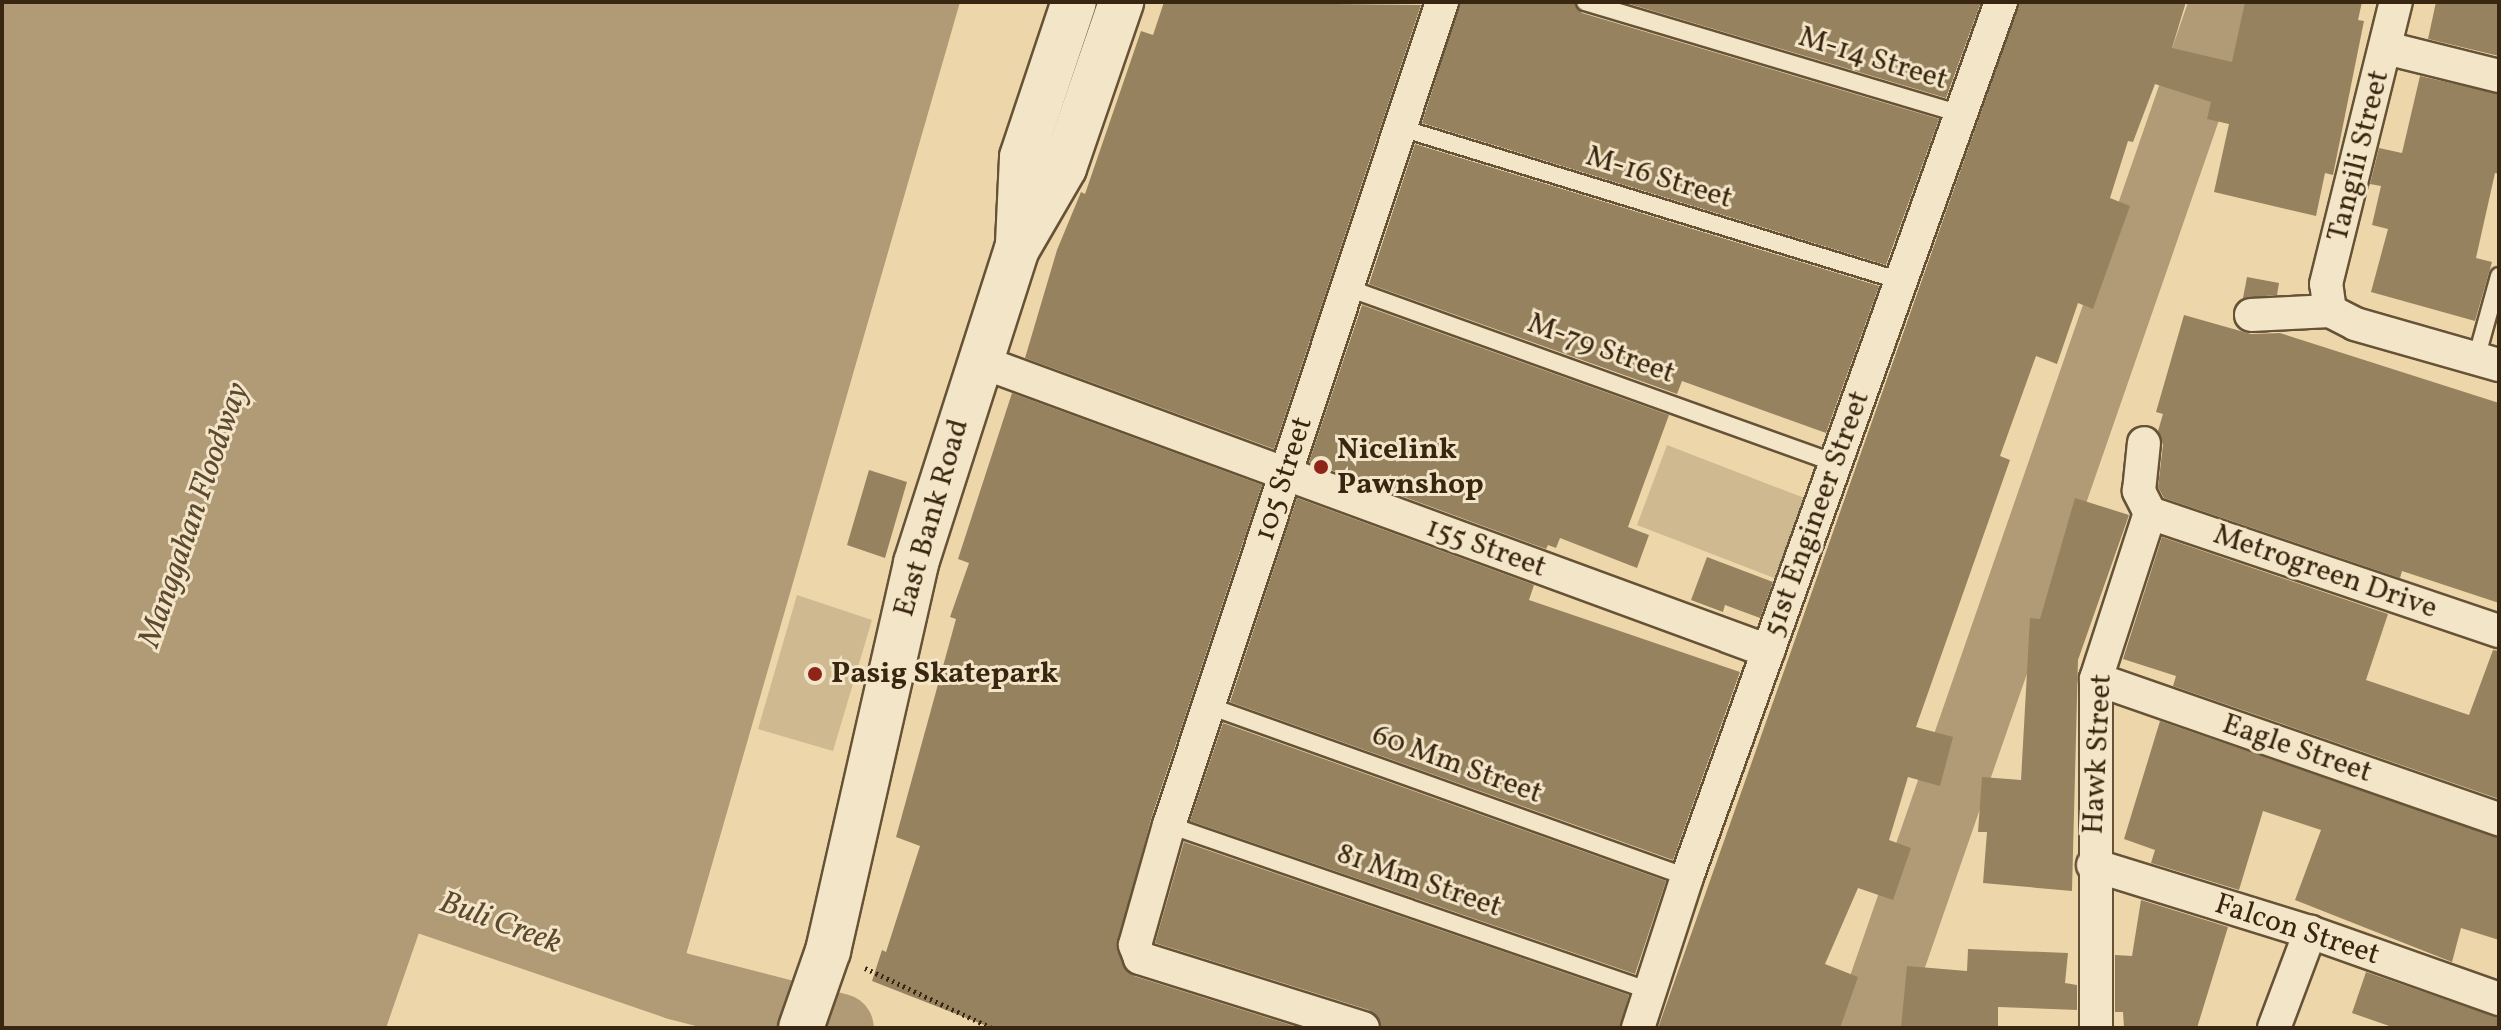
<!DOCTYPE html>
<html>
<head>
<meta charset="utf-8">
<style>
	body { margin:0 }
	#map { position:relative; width:2501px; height:1030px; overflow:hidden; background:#edd7aa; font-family:Vollkorn,serif }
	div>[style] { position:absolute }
	.green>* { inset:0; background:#ceb990 }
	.water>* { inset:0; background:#b09b76 }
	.river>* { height:68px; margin:-34px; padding:0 34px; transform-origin:34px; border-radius:34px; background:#b09b76 }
	.building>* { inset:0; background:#978260 }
	.path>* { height:5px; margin-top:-2.5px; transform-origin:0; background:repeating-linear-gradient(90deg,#392610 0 2px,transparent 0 6px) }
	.roads { filter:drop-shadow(2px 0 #665236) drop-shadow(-2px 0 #665236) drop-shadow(0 2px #665236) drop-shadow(0 -2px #665236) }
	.service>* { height:16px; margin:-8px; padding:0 8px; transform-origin:8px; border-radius:8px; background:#f3e5c8 }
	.minor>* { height:32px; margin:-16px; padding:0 16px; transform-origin:16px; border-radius:16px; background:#f3e5c8 }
	.secondary>* { height:44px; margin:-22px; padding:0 22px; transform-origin:22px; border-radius:22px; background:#f3e5c8 }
	.dots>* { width:22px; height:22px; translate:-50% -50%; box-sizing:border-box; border:4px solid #f3e5c8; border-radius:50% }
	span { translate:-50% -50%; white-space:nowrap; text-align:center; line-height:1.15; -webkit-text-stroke:6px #f3e5c8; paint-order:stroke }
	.street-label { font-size:30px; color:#392610 }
	.poi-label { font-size:30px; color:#392610; font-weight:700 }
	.left { translate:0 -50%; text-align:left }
	.water-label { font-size:32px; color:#5d492f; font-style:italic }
	.frame { position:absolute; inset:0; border:4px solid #392610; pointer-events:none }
</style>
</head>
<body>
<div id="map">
	<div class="green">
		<div style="clip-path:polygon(1667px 445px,1812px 501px,1782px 581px,1637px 525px)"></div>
		<div style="clip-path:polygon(797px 595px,872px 620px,833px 751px,758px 729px)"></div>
	</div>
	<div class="water">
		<div style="clip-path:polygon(2px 2px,960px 2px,677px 986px,430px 901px,386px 1028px,2px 1028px)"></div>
	</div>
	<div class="river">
		<div style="left:366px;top:845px;width:84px;rotate:41.6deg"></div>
		<div style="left:429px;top:901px;width:262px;rotate:18.9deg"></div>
		<div style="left:677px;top:986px;width:168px;rotate:14.4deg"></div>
		<div style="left:1868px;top:1028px;width:1086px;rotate:-70.86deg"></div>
	</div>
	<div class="building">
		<div style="clip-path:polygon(1164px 2px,1421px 5px,1274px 449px,1025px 358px,1057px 250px,1081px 192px,1085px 194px,1141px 31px,1153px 35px)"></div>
		<div style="clip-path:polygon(1460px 2px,1574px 2px,1582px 13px,1939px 119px,1886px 265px,1422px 123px)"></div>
		<div style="clip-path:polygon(1623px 2px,1981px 2px,1946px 98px)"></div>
		<div style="clip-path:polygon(2020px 2px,2186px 2px,2172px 48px,2232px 62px,2245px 2px,2362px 2px,2358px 20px,2364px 21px,2333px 175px,2325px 173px,2316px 216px,2214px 192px,2229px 124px,2207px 119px,2211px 102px,2155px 84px,2133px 142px,2128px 141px,2110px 198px,2130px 206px,2093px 309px,2078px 303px,2057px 364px,2036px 356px,2000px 456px,2010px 460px,1916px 727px,1953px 737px,1940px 786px,1908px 777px,1889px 840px,1911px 848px,1893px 900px,1858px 888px,1825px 964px,1858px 977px,1840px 1028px,1658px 1028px)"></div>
		<div style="clip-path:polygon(2436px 2px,2499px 2px,2499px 56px,2428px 39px)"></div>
		<div style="clip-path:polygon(2420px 76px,2499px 94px,2499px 174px,2495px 173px,2476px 258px,2492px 262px,2475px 321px,2371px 292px,2388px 229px,2372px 225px,2381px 186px,2370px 184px,2379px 148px,2402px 153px)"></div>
		<div style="clip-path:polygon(1415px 144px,1879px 286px,1826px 433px,1682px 381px,1677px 394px,1369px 284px)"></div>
		<div style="clip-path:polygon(2247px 277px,2279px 283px,2277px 295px,2243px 298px)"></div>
		<div style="clip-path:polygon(1362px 305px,1669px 415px,1628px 527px,1649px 535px,1637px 568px,1560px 538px,1556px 548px,1548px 545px,1546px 549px,1309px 462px)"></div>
		<div style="clip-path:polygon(2184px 315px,2251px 334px,2280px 333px,2499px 403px,2499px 603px,2402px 571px,2400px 578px,2164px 498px,2158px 487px,2163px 445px,2158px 431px,2163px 414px,2156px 412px)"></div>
		<div style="clip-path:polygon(1012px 393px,1262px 485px,1151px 819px,1117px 951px,1134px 976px,1300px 1028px,992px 1028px,872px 981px,882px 950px,886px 952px,920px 846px,896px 837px,956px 619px,950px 617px,969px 563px,958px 559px)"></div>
		<div style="clip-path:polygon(869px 470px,907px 482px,885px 558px,847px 545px)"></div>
		<div style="clip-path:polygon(1297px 498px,1534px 585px,1529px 600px,1740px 672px,1673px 860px,1230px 702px)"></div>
		<div style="clip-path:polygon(2075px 498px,2129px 515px,2078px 660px,2072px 891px,1983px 883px,1987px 832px,1978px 832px,1982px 777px,2021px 780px,2030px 618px,2040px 619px)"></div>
		<div style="clip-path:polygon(2162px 537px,2388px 614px,2366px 680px,2469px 715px,2493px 650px,2499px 651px,2499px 799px,2173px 686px,2176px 676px,2123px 659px)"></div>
		<div style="clip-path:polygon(1707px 557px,1773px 582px,1760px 618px,1725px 605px,1723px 612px,1691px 600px)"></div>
		<div style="clip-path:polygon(2160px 721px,2499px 838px,2499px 940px,2461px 928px,2452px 962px,2295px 900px,2321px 830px,2263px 811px,2239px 890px,2151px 863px,2155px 850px,2124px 839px)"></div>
		<div style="clip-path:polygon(1223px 723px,1666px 881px,1635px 974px,1190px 821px)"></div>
		<div style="clip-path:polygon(1184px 842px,1629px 995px,1620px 1028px,1381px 1028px,1369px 1010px,1155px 943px)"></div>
		<div style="clip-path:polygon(2141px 900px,2228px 927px,2197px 1028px,2124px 1028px,2123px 1012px,2115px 1012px,2115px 955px,2132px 956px)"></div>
		<div style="clip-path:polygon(1968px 949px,2068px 953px,2065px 983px,2077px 985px,2077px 1010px,1998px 1007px,1998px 1028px,1901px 1028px,1907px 966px,1967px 971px)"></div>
		<div style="clip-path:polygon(2366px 972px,2499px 1018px,2499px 1028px,2395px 1028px,2352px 1013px)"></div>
	</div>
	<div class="path">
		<div style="left:865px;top:968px;width:140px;rotate:25.3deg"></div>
	</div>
	<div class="roads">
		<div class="service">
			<div style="left:1585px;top:2px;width:391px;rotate:16.6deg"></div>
			<div style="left:1401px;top:128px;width:523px;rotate:17.01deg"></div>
			<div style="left:1348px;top:288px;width:517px;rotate:19.77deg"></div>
			<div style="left:2476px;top:359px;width:86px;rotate:-74.5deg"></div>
			<div style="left:1209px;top:706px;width:508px;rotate:19.68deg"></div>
			<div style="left:1169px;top:825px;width:509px;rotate:19.04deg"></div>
		</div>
		<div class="minor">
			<div style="left:2386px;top:48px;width:116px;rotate:13.9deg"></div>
			<div style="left:2330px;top:311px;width:27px;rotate:-98deg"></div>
			<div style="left:2326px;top:284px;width:291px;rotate:-76.1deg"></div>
			<div style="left:2251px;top:315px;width:79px;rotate:-2.9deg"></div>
			<div style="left:2330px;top:311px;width:28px;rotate:27deg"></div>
			<div style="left:2355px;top:324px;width:150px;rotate:15.9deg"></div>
			<div style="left:979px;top:361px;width:841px;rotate:20.18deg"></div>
			<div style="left:2150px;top:513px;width:368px;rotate:18.7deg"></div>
			<div style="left:2096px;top:679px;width:427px;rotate:19.2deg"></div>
			<div style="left:2093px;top:865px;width:227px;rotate:17.2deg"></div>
			<div style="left:2310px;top:932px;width:201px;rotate:19.5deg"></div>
			<div style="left:1363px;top:1028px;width:234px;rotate:-162.6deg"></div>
			<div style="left:1140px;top:958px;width:14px;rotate:-111deg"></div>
			<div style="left:1135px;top:945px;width:125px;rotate:-74.2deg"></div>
			<div style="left:1169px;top:825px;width:867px;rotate:-71.65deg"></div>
			<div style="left:1638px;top:1028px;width:159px;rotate:-72deg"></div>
			<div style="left:1687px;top:877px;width:930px;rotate:-70.26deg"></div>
			<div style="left:2096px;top:1028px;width:349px;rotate:-90deg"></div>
			<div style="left:2096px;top:679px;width:175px;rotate:-72deg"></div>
			<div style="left:2150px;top:513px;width:25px;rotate:-117deg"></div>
			<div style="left:2139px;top:491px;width:48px;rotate:-84.1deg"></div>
			<div style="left:2274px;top:1028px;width:103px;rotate:-69.4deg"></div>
		</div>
		<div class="secondary">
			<div style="left:1018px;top:243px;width:86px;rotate:-87.3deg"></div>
			<div style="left:1022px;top:157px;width:163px;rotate:-71.5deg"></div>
			<div style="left:801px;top:1028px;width:82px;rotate:-70.7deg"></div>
			<div style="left:828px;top:951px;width:398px;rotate:-77.2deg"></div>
			<div style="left:916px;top:563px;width:330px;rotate:-72.2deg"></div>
			<div style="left:1017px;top:249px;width:94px;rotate:-59.9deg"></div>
			<div style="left:1064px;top:168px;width:176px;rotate:-71deg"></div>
		</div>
	</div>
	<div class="dots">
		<div style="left:1321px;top:467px;background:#8f2418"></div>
		<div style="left:815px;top:674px;background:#8f2418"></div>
	</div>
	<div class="street-label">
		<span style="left:1873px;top:59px;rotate:17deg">M-14 Street</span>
		<span style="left:2359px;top:156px;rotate:-76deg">Tangili Street</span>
		<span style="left:1659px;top:178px;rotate:17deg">M-16 Street</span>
		<span style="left:1601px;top:349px;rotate:20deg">M-79 Street</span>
		<span style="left:1284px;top:479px;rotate:-72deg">105 Street</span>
		<span style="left:1817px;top:514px;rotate:-70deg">51st Engineer Street</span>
		<span style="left:932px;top:518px;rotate:-74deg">East Bank Road</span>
		<span style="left:1486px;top:548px;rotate:20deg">155 Street</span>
		<span style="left:2325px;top:572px;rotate:19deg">Metrogreen Drive</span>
		<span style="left:2297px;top:749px;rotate:19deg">Eagle Street</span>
		<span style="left:2098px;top:754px;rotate:-87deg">Hawk Street</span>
		<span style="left:1457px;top:765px;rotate:20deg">60 Mm Street</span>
		<span style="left:1419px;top:881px;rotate:19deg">81 Mm Street</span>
		<span style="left:2297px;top:930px;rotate:18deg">Falcon Street</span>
	</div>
	<div class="poi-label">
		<span class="left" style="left:1337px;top:467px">Nicelink<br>Pawnshop</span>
		<span class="left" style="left:831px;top:674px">Pasig Skatepark</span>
	</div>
	<div class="water-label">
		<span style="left:195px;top:515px;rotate:-71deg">Manggahan Floodway</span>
		<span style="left:500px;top:924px;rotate:20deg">Buli Creek</span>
	</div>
	<div class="frame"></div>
</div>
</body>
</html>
